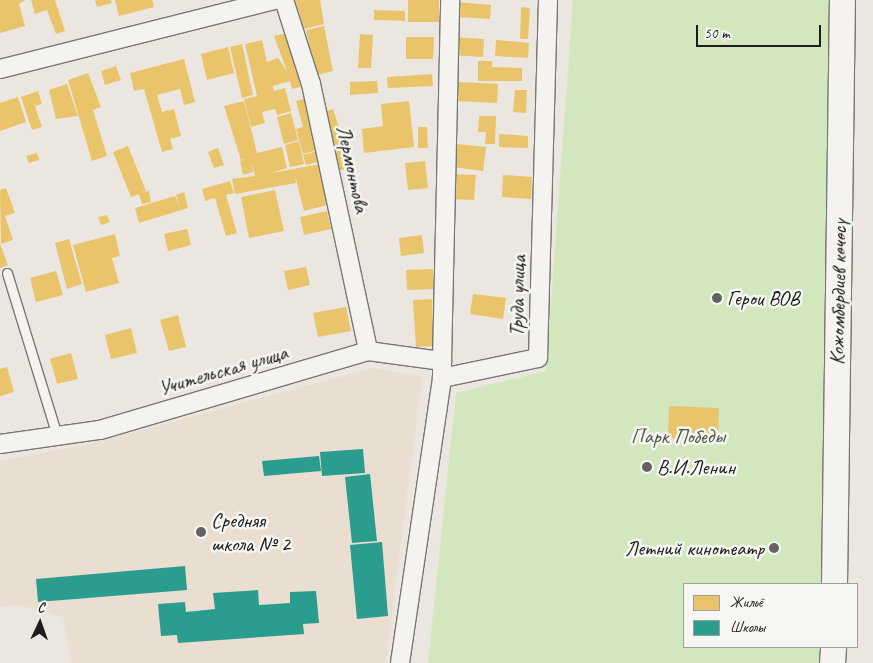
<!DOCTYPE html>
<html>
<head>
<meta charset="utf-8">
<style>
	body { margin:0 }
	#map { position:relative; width:873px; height:663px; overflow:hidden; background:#ebe7e0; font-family:Caveat,sans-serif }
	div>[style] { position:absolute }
	.built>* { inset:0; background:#e9ded0 }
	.green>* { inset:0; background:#d3e7be }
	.homes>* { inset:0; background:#e9c46a }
	.schools>* { inset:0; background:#2a9d8f }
	.roads { filter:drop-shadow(1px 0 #797774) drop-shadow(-1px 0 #797774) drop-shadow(0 1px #797774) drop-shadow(0 -1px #797774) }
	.lane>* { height:9px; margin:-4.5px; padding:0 4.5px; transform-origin:4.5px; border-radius:4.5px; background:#f4f3f0 }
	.street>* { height:18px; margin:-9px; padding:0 9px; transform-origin:9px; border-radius:9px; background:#f4f3f0 }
	.secondary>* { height:25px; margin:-12.5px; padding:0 12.5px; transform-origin:12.5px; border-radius:12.5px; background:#f4f3f0 }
	.dots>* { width:14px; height:14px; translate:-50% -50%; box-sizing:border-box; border:2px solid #f6f6f2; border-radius:50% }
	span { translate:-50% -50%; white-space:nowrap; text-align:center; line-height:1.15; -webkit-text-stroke:5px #f6f6f2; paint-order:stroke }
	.street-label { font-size:21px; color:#1c1c1c }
	.poi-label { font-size:21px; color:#1c1c1c }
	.left { translate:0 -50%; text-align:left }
	.right { translate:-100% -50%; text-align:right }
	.park-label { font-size:21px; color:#4d5944 }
	.legend { position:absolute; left:683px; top:583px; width:175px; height:65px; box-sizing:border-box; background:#f6f6f2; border:1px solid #9f9f9c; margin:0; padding:6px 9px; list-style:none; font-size:15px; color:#1c1c1c }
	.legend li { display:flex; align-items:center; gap:10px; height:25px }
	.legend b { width:25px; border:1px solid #9f9f9c }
	.north { position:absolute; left:15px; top:598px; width:50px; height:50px; -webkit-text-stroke:4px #f6f6f2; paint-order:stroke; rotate:3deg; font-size:14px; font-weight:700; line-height:20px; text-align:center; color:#1c1c1c }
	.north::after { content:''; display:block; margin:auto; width:18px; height:22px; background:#1c1c1c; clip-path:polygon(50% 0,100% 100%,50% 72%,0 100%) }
	.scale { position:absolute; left:696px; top:25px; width:125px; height:22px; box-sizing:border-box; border:2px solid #1c1c1c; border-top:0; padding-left:6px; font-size:15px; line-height:18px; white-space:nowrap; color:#1c1c1c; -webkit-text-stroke:4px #f6f6f2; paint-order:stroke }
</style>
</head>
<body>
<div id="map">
	<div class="built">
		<div style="clip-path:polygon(373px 368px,422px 377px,386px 663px,71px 663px,63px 617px,16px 604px,0 607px,0 461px,89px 444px)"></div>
	</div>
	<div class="green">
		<div style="clip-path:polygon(573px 0,832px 0,824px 584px,684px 584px,684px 647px,823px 647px,823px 663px,428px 663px,456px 393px,546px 371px)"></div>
	</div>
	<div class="homes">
		<div style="clip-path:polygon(0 0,25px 0,19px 4px,25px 26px,0 33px)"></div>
		<div style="clip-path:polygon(31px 0,55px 0,65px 31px,56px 34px,47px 10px,35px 14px)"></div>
		<div style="clip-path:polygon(95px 0,111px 0,112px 3px,97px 7px)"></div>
		<div style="clip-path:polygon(115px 0,152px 0,154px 7px,119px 16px)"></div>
		<div style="clip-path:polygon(295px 0,320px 0,324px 24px,304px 29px)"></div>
		<div style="clip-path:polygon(408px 0,439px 0,439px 22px,408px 22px)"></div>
		<div style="clip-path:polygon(456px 2px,491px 5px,490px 19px,456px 17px)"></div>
		<div style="clip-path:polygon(521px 7px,530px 8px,528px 39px,520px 39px)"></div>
		<div style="clip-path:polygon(374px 10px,405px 11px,405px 21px,374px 20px)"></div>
		<div style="clip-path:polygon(324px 26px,333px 71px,316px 75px,306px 30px)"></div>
		<div style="clip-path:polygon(288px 33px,304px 86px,292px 89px,290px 81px,273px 86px,274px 91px,285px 88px,291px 111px,277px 115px,275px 109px,262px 112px,265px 123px,251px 127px,244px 99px,257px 96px,245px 44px,262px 40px,267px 62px,278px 58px,287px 71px,274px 36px)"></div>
		<div style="clip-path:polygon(360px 34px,373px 35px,371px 68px,358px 68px)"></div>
		<div style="clip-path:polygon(406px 37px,434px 37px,433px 59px,406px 59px)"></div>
		<div style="clip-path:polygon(451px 37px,484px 39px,483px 57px,450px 55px)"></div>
		<div style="clip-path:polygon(496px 40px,529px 43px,528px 58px,495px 56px)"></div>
		<div style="clip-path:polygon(242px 44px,253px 95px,242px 98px,230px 47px)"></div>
		<div style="clip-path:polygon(228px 47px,234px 73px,207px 80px,201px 54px)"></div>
		<div style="clip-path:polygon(184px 59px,195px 102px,184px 105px,180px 89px,157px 95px,162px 112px,174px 109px,181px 136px,170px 139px,173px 149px,162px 152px,144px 89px,134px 91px,130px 73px)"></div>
		<div style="clip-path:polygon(478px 61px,492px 61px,492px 67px,522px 68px,522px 81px,478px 81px)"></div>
		<div style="clip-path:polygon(116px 66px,121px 80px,105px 85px,101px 71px)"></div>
		<div style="clip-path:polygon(88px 73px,101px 107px,93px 110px,107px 156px,92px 161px,68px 80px)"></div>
		<div style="clip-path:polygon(432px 74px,433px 86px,388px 88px,387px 77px)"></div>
		<div style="clip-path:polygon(377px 81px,378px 93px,350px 95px,350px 82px)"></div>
		<div style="clip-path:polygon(458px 82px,498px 84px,497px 103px,457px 101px)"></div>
		<div style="clip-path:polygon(67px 84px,78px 116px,56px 119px,49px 90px)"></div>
		<div style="clip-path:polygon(515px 90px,527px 90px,526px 113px,513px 112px)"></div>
		<div style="clip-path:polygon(38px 91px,42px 104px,35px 106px,42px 127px,32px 130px,21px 97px)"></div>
		<div style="clip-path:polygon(18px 97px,26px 122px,0 131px,0 103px)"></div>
		<div style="clip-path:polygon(307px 98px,322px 149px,303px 154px,296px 129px,303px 127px,296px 101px)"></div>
		<div style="clip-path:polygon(244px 101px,257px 153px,282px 147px,287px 168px,271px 173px,321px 164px,331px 204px,304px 211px,295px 175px,296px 183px,235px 194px,232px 179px,255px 176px,252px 163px,253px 172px,243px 175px,240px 161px,248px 158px,241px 160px,224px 106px)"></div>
		<div style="clip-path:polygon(409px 101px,414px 147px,364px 153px,362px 129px,383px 126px,381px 104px)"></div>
		<div style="clip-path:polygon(333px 109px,352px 167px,338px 171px,322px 112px)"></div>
		<div style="clip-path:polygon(291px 113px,298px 140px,284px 144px,277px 117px)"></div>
		<div style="clip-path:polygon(479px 116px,496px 116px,495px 144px,485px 144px,486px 132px,478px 132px)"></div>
		<div style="clip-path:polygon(418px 127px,427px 127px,428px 148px,418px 148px)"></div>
		<div style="clip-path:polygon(499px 134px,528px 136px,528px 148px,499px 147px)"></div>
		<div style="clip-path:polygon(299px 141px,304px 164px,290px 167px,285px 145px)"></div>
		<div style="clip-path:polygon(456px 144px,486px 147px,483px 171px,453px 167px)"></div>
		<div style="clip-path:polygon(128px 146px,146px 191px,140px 193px,149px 191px,151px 202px,142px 204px,139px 194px,131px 197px,113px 152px)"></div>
		<div style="clip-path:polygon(218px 148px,224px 165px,214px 168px,208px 152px)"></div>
		<div style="clip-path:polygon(322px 150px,324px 160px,306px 165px,303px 155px)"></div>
		<div style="clip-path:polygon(37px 153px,39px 160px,29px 163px,26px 156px)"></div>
		<div style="clip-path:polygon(425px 161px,428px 188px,408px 190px,405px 163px)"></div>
		<div style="clip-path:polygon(452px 174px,476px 175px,474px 200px,451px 199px)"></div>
		<div style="clip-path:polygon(503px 175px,532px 177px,531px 199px,502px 197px)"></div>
		<div style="clip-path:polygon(230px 181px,234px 193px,226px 195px,237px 233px,226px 236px,215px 198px,205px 201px,202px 189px)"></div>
		<div style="clip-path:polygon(6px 188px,15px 213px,5px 216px,13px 240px,1px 244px,0 190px)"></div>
		<div style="clip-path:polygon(275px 190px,284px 231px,249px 238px,241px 197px)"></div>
		<div style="clip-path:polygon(184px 192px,188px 208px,139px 223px,135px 208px,175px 196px,180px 208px,176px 195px)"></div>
		<div style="clip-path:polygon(327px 211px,331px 229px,304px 235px,300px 217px)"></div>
		<div style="clip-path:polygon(107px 215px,110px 222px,101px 225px,98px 217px)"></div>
		<div style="clip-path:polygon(187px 229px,191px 245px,168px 251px,164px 234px)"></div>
		<div style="clip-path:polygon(115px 234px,120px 256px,112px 258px,119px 283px,86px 292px,73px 245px)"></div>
		<div style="clip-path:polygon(422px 235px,424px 253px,401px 256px,399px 238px)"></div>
		<div style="clip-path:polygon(69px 239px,82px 284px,67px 289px,55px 243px)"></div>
		<div style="clip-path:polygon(0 244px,8px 265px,0 268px)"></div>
		<div style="clip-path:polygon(306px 267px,310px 285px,288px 290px,284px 271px)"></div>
		<div style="clip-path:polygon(433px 269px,434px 289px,407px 290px,406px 270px)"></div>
		<div style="clip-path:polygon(56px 271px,63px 295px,36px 302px,30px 278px)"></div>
		<div style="clip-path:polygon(473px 294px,506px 298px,503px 319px,470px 314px)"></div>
		<div style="clip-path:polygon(432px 299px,434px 346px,416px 347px,413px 300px)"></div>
		<div style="clip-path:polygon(346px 307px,351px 331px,318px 337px,313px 313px)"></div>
		<div style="clip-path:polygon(178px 315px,186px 347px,169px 351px,160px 320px)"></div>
		<div style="clip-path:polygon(131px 328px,137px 353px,111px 359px,105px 335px)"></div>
		<div style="clip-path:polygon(71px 353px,78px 379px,57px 384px,50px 359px)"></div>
		<div style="clip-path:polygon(7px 367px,14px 392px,0 396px,0 369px)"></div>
		<div style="clip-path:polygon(669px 406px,719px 408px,718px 440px,668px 438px)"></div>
	</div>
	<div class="schools">
		<div style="clip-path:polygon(363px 449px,365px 473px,322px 476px,320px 452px)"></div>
		<div style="clip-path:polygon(319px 456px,321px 471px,264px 476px,262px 461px)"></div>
		<div style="clip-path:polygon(370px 474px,377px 541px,352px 543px,345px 477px)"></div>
		<div style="clip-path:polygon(382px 542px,388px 616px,357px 619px,350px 545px)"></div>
		<div style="clip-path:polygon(185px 566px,187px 590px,38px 602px,36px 579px)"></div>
		<div style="clip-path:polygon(258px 590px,259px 605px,290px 603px,290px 592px,316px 591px,319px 623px,303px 624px,304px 634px,178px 643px,177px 635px,161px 636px,158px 604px,185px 602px,186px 612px,215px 609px,213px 593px)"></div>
	</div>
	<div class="roads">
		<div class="lane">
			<div style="left:7px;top:273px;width:170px;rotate:72.9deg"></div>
		</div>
		<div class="street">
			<div style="left:284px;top:0;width:88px;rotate:72.2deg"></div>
			<div style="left:311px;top:84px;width:273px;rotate:77.9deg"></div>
			<div style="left:0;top:69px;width:283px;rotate:-14.1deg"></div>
			<div style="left:442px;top:361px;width:361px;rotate:-88.7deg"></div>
			<div style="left:0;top:444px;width:101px;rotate:-8deg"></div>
			<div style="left:100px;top:430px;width:279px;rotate:-16.4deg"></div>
			<div style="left:368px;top:351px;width:75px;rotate:7.7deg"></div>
			<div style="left:442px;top:361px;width:17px;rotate:90deg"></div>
			<div style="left:400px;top:663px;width:288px;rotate:-81.6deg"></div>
			<div style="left:442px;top:378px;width:98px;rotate:-11.8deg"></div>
			<div style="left:538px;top:358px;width:358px;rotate:-88.4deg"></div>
		</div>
		<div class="secondary">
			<div style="left:834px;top:584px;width:584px;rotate:-89.22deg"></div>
			<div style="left:832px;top:663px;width:16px;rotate:-86deg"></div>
		</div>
	</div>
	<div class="dots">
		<div style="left:717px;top:298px;background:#646361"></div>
		<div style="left:647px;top:467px;background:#646361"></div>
		<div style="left:201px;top:532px;background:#646361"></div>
		<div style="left:774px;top:548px;background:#646361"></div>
	</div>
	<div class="street-label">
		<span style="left:353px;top:169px;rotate:78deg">Лермонтова</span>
		<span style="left:838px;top:292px;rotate:-89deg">Кожомбердиев көчөсү</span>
		<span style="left:517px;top:296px;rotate:-88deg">Труда улица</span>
		<span style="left:223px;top:370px;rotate:-16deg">Учительская улица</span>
	</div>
	<div class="poi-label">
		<span class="left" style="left:727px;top:298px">Герои ВОВ</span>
		<span class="left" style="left:657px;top:467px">В.И.Ленин</span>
		<span class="left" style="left:211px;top:532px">Средняя<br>школа № 2</span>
		<span class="right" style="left:764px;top:548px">Летний кинотеатр</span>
	</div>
	<div class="park-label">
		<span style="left:678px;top:436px">Парк Победы</span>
	</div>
	<ul class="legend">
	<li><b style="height:14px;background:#e9c46a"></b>Жильё</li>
	<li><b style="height:14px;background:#2a9d8f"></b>Школы</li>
	</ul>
	<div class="north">С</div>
	<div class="scale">50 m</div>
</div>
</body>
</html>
